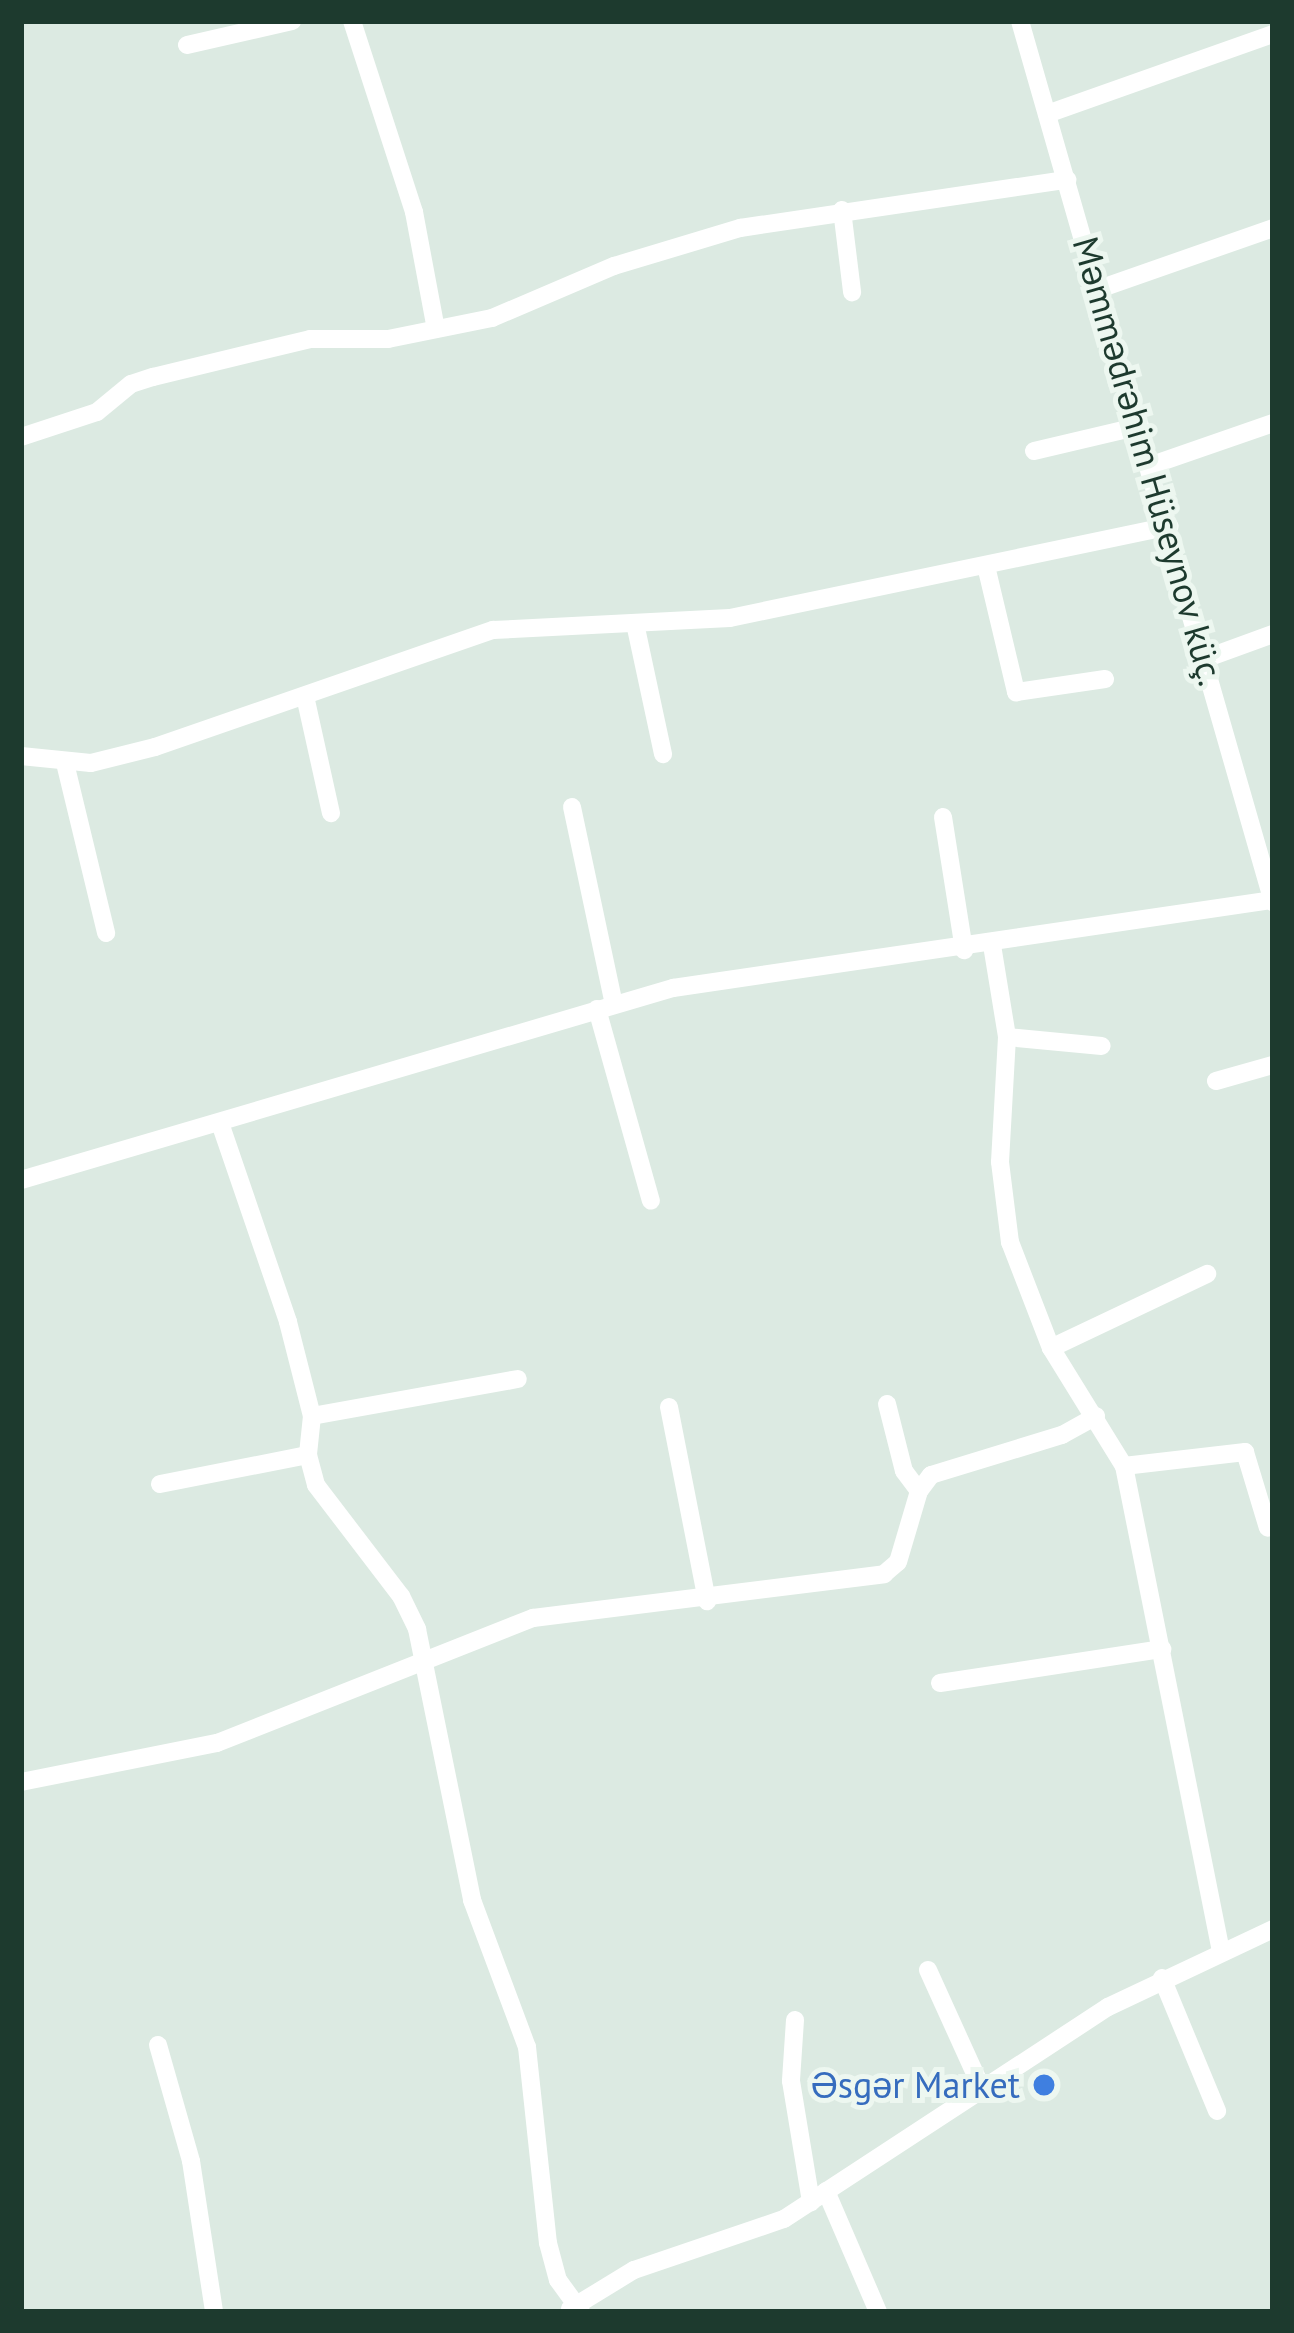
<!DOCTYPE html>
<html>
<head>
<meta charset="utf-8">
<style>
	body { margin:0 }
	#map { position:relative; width:1294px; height:2333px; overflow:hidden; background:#dceae2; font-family:"PT Sans",sans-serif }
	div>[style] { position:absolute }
	.street>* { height:18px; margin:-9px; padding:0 9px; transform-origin:9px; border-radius:9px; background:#fff }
	.dots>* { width:33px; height:33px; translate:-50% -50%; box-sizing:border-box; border:6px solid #edf7f0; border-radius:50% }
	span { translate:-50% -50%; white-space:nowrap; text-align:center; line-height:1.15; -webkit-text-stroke:10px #edf7f0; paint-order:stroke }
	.street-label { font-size:36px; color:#1d3a2e }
	.shop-label { font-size:36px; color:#366cbe }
	.right { translate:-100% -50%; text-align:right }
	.frame { position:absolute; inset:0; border:24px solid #1d3a2e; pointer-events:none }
</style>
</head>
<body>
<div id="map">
	<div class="street">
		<div style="left:352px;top:21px;width:201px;rotate:72deg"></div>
		<div style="left:414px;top:212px;width:119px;rotate:79.4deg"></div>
		<div style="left:1020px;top:21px;width:917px;rotate:73.98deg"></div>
		<div style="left:187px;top:45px;width:108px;rotate:-12.9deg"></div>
		<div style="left:1047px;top:114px;width:240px;rotate:-19.5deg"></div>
		<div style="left:842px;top:210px;width:83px;rotate:83deg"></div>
		<div style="left:1099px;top:289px;width:184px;rotate:-19.3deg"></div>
		<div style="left:21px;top:437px;width:80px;rotate:-18.2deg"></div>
		<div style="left:97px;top:412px;width:44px;rotate:-39.5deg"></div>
		<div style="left:131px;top:384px;width:23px;rotate:-18deg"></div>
		<div style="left:153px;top:377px;width:162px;rotate:-13.6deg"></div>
		<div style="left:310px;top:339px;width:78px"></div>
		<div style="left:388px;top:339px;width:106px;rotate:-11.4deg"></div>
		<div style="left:492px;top:318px;width:133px;rotate:-23.1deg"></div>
		<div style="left:614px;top:266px;width:132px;rotate:-16.8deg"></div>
		<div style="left:740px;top:228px;width:331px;rotate:-8.4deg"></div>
		<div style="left:1034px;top:451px;width:109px;rotate:-13.3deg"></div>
		<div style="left:1152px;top:465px;width:128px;rotate:-19.1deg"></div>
		<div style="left:986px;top:566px;width:130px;rotate:76.6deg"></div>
		<div style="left:1016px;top:692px;width:90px;rotate:-8.3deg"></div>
		<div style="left:636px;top:628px;width:129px;rotate:77.9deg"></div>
		<div style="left:1207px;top:658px;width:70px;rotate:-20deg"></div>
		<div style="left:305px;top:696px;width:120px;rotate:77.5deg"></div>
		<div style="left:21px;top:756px;width:70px;rotate:5.7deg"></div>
		<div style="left:91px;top:763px;width:66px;rotate:-14deg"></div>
		<div style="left:155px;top:747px;width:358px;rotate:-19.1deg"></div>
		<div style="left:493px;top:630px;width:237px;rotate:-2.9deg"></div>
		<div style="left:730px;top:618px;width:449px;rotate:-11.8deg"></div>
		<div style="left:65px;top:763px;width:175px;rotate:76.4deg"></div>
		<div style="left:572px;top:807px;width:201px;rotate:78deg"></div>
		<div style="left:943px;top:817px;width:135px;rotate:81deg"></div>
		<div style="left:992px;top:945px;width:93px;rotate:80.7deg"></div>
		<div style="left:1007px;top:1037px;width:125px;rotate:93.2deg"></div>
		<div style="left:1000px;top:1162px;width:81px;rotate:82.9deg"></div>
		<div style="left:1010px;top:1242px;width:114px;rotate:68.9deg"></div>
		<div style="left:1051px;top:1348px;width:139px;rotate:58.3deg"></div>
		<div style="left:1124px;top:1466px;width:494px;rotate:78.7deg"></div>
		<div style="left:597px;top:1009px;width:199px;rotate:74.3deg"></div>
		<div style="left:1007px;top:1037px;width:95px;rotate:5.4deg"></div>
		<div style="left:1216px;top:1081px;width:59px;rotate:-15.7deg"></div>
		<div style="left:220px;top:1123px;width:210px;rotate:71.1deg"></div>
		<div style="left:288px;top:1322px;width:97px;rotate:75.7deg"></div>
		<div style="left:312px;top:1416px;width:39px;rotate:96deg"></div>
		<div style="left:308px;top:1455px;width:31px;rotate:75deg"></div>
		<div style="left:316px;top:1485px;width:140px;rotate:52.6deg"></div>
		<div style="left:401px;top:1596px;width:37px;rotate:64deg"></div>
		<div style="left:417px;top:1629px;width:277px;rotate:78.5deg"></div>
		<div style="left:472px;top:1900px;width:157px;rotate:69.5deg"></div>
		<div style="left:527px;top:2047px;width:197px;rotate:83.9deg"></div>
		<div style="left:548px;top:2243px;width:38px;rotate:75deg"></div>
		<div style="left:558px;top:2280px;width:39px;rotate:54deg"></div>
		<div style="left:21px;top:1180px;width:680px;rotate:-16.41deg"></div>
		<div style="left:673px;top:988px;width:605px;rotate:-8.36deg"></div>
		<div style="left:1051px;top:1348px;width:173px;rotate:-25.4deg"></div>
		<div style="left:887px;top:1404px;width:69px;rotate:75.8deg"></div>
		<div style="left:904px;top:1471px;width:25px;rotate:53deg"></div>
		<div style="left:669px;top:1407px;width:198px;rotate:78.9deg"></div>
		<div style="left:312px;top:1416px;width:209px;rotate:-10.2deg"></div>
		<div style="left:1124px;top:1466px;width:122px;rotate:-6.6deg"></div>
		<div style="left:1245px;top:1452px;width:79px;rotate:73.2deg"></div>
		<div style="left:160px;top:1484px;width:151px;rotate:-11.1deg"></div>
		<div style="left:940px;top:1683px;width:225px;rotate:-8.7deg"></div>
		<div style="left:21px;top:1782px;width:200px;rotate:-11.3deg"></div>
		<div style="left:217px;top:1743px;width:340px;rotate:-21.6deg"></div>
		<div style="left:533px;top:1618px;width:354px;rotate:-7.1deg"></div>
		<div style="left:884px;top:1574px;width:18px;rotate:-41deg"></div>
		<div style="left:898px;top:1562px;width:74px;rotate:-73.5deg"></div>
		<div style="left:919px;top:1491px;width:20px;rotate:-53deg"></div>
		<div style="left:931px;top:1475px;width:137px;rotate:-17deg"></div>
		<div style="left:1062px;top:1435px;width:39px;rotate:-29deg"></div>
		<div style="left:928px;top:1970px;width:131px;rotate:65.6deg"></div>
		<div style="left:1162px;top:1978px;width:144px;rotate:67.5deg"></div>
		<div style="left:795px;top:2020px;width:61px;rotate:93.8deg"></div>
		<div style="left:791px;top:2081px;width:123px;rotate:80.6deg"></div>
		<div style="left:158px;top:2045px;width:121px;rotate:74.1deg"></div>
		<div style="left:191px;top:2161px;width:153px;rotate:81.3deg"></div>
		<div style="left:826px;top:2191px;width:132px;rotate:66.7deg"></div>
		<div style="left:570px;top:2309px;width:75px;rotate:-31.4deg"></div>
		<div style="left:634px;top:2270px;width:158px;rotate:-18.8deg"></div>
		<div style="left:784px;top:2219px;width:387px;rotate:-33.2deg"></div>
		<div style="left:1108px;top:2007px;width:183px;rotate:-25.3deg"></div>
	</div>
	<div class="dots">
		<div style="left:1044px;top:2085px;background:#3f7fe0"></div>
	</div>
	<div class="street-label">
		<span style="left:1149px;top:461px;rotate:74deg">Məmmədrəhim Hüseynov küç.</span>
	</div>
	<div class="shop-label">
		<span class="right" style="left:1020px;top:2085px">Əsgər Market</span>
	</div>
	<div class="frame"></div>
</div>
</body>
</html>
